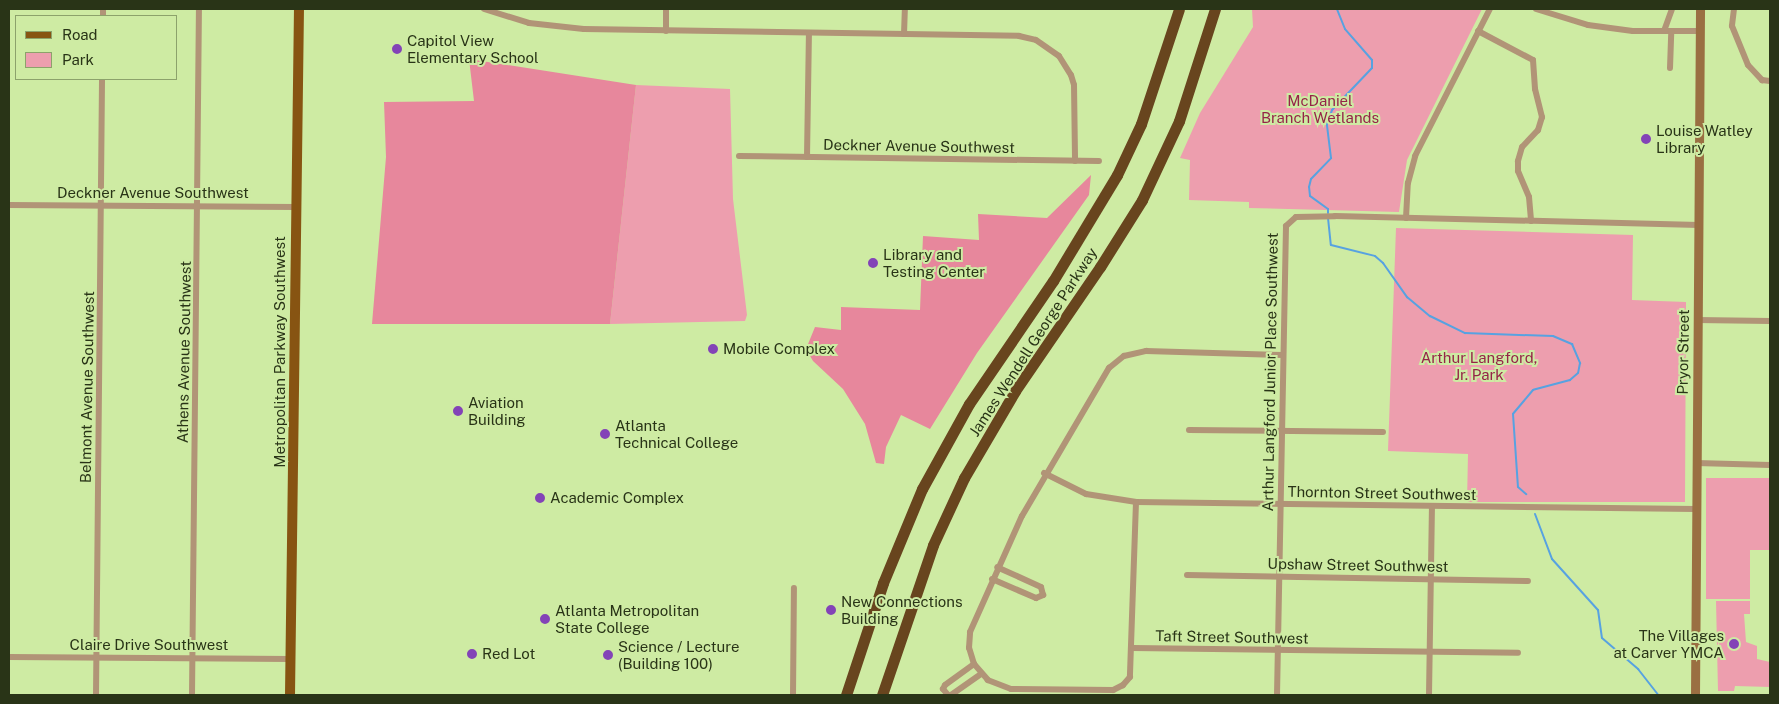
<!DOCTYPE html>
<html>
<head>
<meta charset="utf-8">
<style>
	body { margin:0 }
	#map { position:relative; width:1779px; height:704px; overflow:hidden; background:#ceeba3; font-family:"Public Sans",sans-serif }
	div>[style] { position:absolute }
	.green>* { inset:0; background:#ed9eae }
	.forest>* { inset:0; background:#e7879c }
	.stream>* { height:2px; margin:-1px; padding:0 1px; transform-origin:1px; border-radius:1px; background:#57a2e1 }
	.street>* { height:6px; margin:-3px; padding:0 3px; transform-origin:3px; border-radius:3px; background:#b19477 }
	.secondary>* { height:9px; margin:-4.5px; padding:0 4.5px; transform-origin:4.5px; border-radius:4.5px; background:#9a6f42 }
	.primary>* { height:10px; margin:-5px; padding:0 5px; transform-origin:5px; border-radius:5px; background:#875412 }
	.highway>* { height:11px; margin:-5.5px; padding:0 5.5px; transform-origin:5.5px; border-radius:5.5px; background:#68451e }
	.dots>* { width:14px; height:14px; translate:-50% -50%; box-sizing:border-box; border:2px solid #ceeba3; border-radius:50% }
	span { translate:-50% -50%; white-space:nowrap; text-align:center; line-height:1.15; -webkit-text-stroke:4px #ceeba3; paint-order:stroke }
	.poi-label { font-size:15px; color:#293417 }
	.left { translate:0 -50%; text-align:left }
	.right { translate:-100% -50%; text-align:right }
	.park-label { font-size:15px; color:#952448 }
	.street-label { font-size:15px; color:#293417 }
	.frame { position:absolute; inset:0; border:10px solid #293417; pointer-events:none }
	.legend { position:absolute; left:15px; top:15px; width:162px; height:65px; box-sizing:border-box; background:#ceeba3; border:1px solid #8ca26b; margin:0; padding:6px 9px; list-style:none; font-size:15px; color:#293417 }
	.legend li { display:flex; align-items:center; gap:10px; height:25px }
	.legend b { width:25px; border:1px solid #8ca26b }
</style>
</head>
<body>
<div id="map">
	<div class="green">
		<div style="clip-path:polygon(1252px 9px,1482px 9px,1407px 160px,1399px 212px,1249px 208px,1249px 202px,1189px 200px,1190px 160px,1180px 158px,1200px 113px,1253px 27px)"></div>
		<div style="clip-path:polygon(636px 85px,730px 89px,733px 199px,747px 315px,745px 321px,610px 324px)"></div>
		<div style="clip-path:polygon(1396px 228px,1633px 235px,1632px 300px,1686px 302px,1685px 502px,1467px 502px,1468px 454px,1388px 451px)"></div>
		<div style="clip-path:polygon(1706px 478px,1770px 478px,1770px 550px,1750px 550px,1750px 599px,1706px 599px)"></div>
		<div style="clip-path:polygon(1716px 601px,1750px 601px,1750px 614px,1744px 614px,1746px 642px,1757px 646px,1757px 659px,1770px 662px,1770px 687px,1735px 686px,1734px 691px,1718px 691px)"></div>
	</div>
	<div class="forest">
		<div style="clip-path:polygon(469px 59px,636px 85px,610px 324px,372px 324px,386px 157px,384px 102px,474px 101px)"></div>
		<div style="clip-path:polygon(1091px 175px,1089px 195px,977px 353px,930px 429px,901px 415px,886px 447px,884px 464px,876px 463px,865px 424px,843px 389px,813px 361px,806px 349px,815px 327px,841px 330px,841px 307px,920px 310px,923px 236px,979px 240px,978px 214px,1047px 218px)"></div>
	</div>
	<div class="stream">
		<div style="left:1328px;top:213px;width:4px;rotate:-90deg"></div>
		<div style="left:1328px;top:209px;width:22px;rotate:-144deg"></div>
		<div style="left:1310px;top:196px;width:9px;rotate:-96deg"></div>
		<div style="left:1309px;top:187px;width:8px;rotate:-76deg"></div>
		<div style="left:1311px;top:179px;width:29px;rotate:-46deg"></div>
		<div style="left:1331px;top:158px;width:34px;rotate:-97deg"></div>
		<div style="left:1327px;top:124px;width:15px;rotate:-70deg"></div>
		<div style="left:1332px;top:110px;width:58px;rotate:-46.4deg"></div>
		<div style="left:1372px;top:68px;width:8px;rotate:-90deg"></div>
		<div style="left:1372px;top:60px;width:41px;rotate:-131.1deg"></div>
		<div style="left:1345px;top:29px;width:22px;rotate:-112deg"></div>
		<div style="left:1328px;top:218px;width:27px;rotate:84deg"></div>
		<div style="left:1331px;top:245px;width:45px;rotate:14deg"></div>
		<div style="left:1375px;top:256px;width:11px;rotate:41deg"></div>
		<div style="left:1383px;top:263px;width:42px;rotate:54.8deg"></div>
		<div style="left:1407px;top:297px;width:30px;rotate:40deg"></div>
		<div style="left:1430px;top:316px;width:39px;rotate:26deg"></div>
		<div style="left:1465px;top:333px;width:88px;rotate:2deg"></div>
		<div style="left:1553px;top:336px;width:21px;rotate:23deg"></div>
		<div style="left:1572px;top:344px;width:21px;rotate:67deg"></div>
		<div style="left:1580px;top:363px;width:10px;rotate:101deg"></div>
		<div style="left:1578px;top:373px;width:11px;rotate:139deg"></div>
		<div style="left:1570px;top:380px;width:38px;rotate:165deg"></div>
		<div style="left:1533px;top:390px;width:31px;rotate:130deg"></div>
		<div style="left:1513px;top:414px;width:73px;rotate:86.1deg"></div>
		<div style="left:1518px;top:487px;width:11px;rotate:41deg"></div>
		<div style="left:1535px;top:514px;width:48px;rotate:69.3deg"></div>
		<div style="left:1552px;top:559px;width:69px;rotate:48deg"></div>
		<div style="left:1598px;top:610px;width:28px;rotate:82deg"></div>
		<div style="left:1602px;top:638px;width:48px;rotate:40.7deg"></div>
		<div style="left:1638px;top:669px;width:33px;rotate:52deg"></div>
	</div>
	<div class="street">
		<div style="left:484px;top:9px;width:47px;rotate:17.3deg"></div>
		<div style="left:529px;top:23px;width:55px;rotate:6.2deg"></div>
		<div style="left:584px;top:29px;width:435px;rotate:0.9deg"></div>
		<div style="left:1019px;top:36px;width:17px;rotate:13deg"></div>
		<div style="left:1036px;top:40px;width:28px;rotate:35deg"></div>
		<div style="left:1059px;top:56px;width:22px;rotate:58deg"></div>
		<div style="left:1071px;top:75px;width:10px;rotate:73deg"></div>
		<div style="left:1074px;top:85px;width:76px;rotate:89.2deg"></div>
		<div style="left:1536px;top:9px;width:54px;rotate:17.1deg"></div>
		<div style="left:1588px;top:25px;width:45px;rotate:7.6deg"></div>
		<div style="left:1633px;top:31px;width:67px"></div>
		<div style="left:1734px;top:9px;width:17px;rotate:97deg"></div>
		<div style="left:1732px;top:26px;width:42px;rotate:67.7deg"></div>
		<div style="left:1748px;top:65px;width:21px;rotate:47deg"></div>
		<div style="left:1762px;top:80px;width:8px;rotate:7deg"></div>
		<div style="left:103px;top:16px;width:7px;rotate:-90deg"></div>
		<div style="left:666px;top:31px;width:22px;rotate:-90deg"></div>
		<div style="left:1478px;top:31px;width:62px;rotate:27.8deg"></div>
		<div style="left:1533px;top:60px;width:29px;rotate:86deg"></div>
		<div style="left:1535px;top:89px;width:29px;rotate:76deg"></div>
		<div style="left:1542px;top:117px;width:14px;rotate:107deg"></div>
		<div style="left:1538px;top:130px;width:23px;rotate:133deg"></div>
		<div style="left:1522px;top:147px;width:15px;rotate:106deg"></div>
		<div style="left:1518px;top:161px;width:10px;rotate:90deg"></div>
		<div style="left:1518px;top:171px;width:28px;rotate:67deg"></div>
		<div style="left:1529px;top:197px;width:24px;rotate:85deg"></div>
		<div style="left:1664px;top:31px;width:23px;rotate:-70deg"></div>
		<div style="left:904px;top:34px;width:25px;rotate:-88deg"></div>
		<div style="left:1670px;top:68px;width:37px;rotate:-88deg"></div>
		<div style="left:739px;top:156px;width:360px;rotate:0.8deg"></div>
		<div style="left:807px;top:157px;width:124px;rotate:-89.1deg"></div>
		<div style="left:9px;top:205px;width:287px;rotate:0.4deg"></div>
		<div style="left:1406px;top:218px;width:35px;rotate:-87deg"></div>
		<div style="left:1408px;top:183px;width:28px;rotate:-75deg"></div>
		<div style="left:1415px;top:156px;width:165px;rotate:-63deg"></div>
		<div style="left:1697px;top:320px;width:73px;rotate:0.8deg"></div>
		<div style="left:1189px;top:430px;width:194px;rotate:0.6deg"></div>
		<div style="left:1696px;top:463px;width:74px;rotate:1.5deg"></div>
		<div style="left:1044px;top:473px;width:47px;rotate:26.6deg"></div>
		<div style="left:1086px;top:494px;width:51px;rotate:9.1deg"></div>
		<div style="left:1136px;top:502px;width:559px;rotate:0.72deg"></div>
		<div style="left:1136px;top:502px;width:175px;rotate:92deg"></div>
		<div style="left:1130px;top:677px;width:11px;rotate:131deg"></div>
		<div style="left:1123px;top:685px;width:11px;rotate:153deg"></div>
		<div style="left:1113px;top:690px;width:102px;rotate:-179.4deg"></div>
		<div style="left:1011px;top:689px;width:25px;rotate:-159deg"></div>
		<div style="left:988px;top:680px;width:21px;rotate:-131deg"></div>
		<div style="left:974px;top:664px;width:17px;rotate:-107deg"></div>
		<div style="left:969px;top:648px;width:16px;rotate:-86deg"></div>
		<div style="left:970px;top:632px;width:127px;rotate:-65.9deg"></div>
		<div style="left:1022px;top:516px;width:172px;rotate:-59.6deg"></div>
		<div style="left:1109px;top:368px;width:19px;rotate:-39deg"></div>
		<div style="left:1124px;top:356px;width:23px;rotate:-13deg"></div>
		<div style="left:1146px;top:351px;width:137px;rotate:1.7deg"></div>
		<div style="left:1187px;top:575px;width:341px;rotate:1deg"></div>
		<div style="left:992px;top:579px;width:48px;rotate:23.4deg"></div>
		<div style="left:1036px;top:598px;width:8px;rotate:-23deg"></div>
		<div style="left:1043px;top:595px;width:8px;rotate:-104deg"></div>
		<div style="left:1041px;top:587px;width:48px;rotate:-155.6deg"></div>
		<div style="left:1133px;top:648px;width:385px;rotate:0.7deg"></div>
		<div style="left:9px;top:657px;width:281px;rotate:0.4deg"></div>
		<div style="left:96px;top:695px;width:616px;rotate:-89.44deg"></div>
		<div style="left:192px;top:695px;width:686px;rotate:-89.42deg"></div>
		<div style="left:793px;top:695px;width:107px;rotate:-89.5deg"></div>
		<div style="left:948px;top:695px;width:8px;rotate:-130deg"></div>
		<div style="left:943px;top:689px;width:4px;rotate:-63deg"></div>
		<div style="left:945px;top:685px;width:36px;rotate:-36deg"></div>
		<div style="left:951px;top:695px;width:37px;rotate:-35deg"></div>
		<div style="left:1277px;top:695px;width:469px;rotate:-88.9deg"></div>
		<div style="left:1286px;top:226px;width:13px;rotate:-42deg"></div>
		<div style="left:1296px;top:217px;width:39px;rotate:-1deg"></div>
		<div style="left:1335px;top:216px;width:364px;rotate:1.4deg"></div>
		<div style="left:1429px;top:695px;width:189px;rotate:-89.1deg"></div>
	</div>
	<div class="secondary">
		<div style="left:1695px;top:695px;width:686px;rotate:-89.58deg"></div>
	</div>
	<div class="primary">
		<div style="left:290px;top:695px;width:686px;rotate:-89.25deg"></div>
	</div>
	<div class="highway">
		<div style="left:846px;top:695px;width:118px;rotate:-71.7deg"></div>
		<div style="left:883px;top:583px;width:102px;rotate:-67.5deg"></div>
		<div style="left:922px;top:489px;width:97px;rotate:-61.1deg"></div>
		<div style="left:969px;top:404px;width:149px;rotate:-55.7deg"></div>
		<div style="left:1053px;top:281px;width:124px;rotate:-58.9deg"></div>
		<div style="left:1117px;top:175px;width:56px;rotate:-64.8deg"></div>
		<div style="left:1141px;top:124px;width:121px;rotate:-71.7deg"></div>
		<div style="left:882px;top:695px;width:158px;rotate:-71.2deg"></div>
		<div style="left:933px;top:545px;width:74px;rotate:-65.2deg"></div>
		<div style="left:964px;top:478px;width:101px;rotate:-59.6deg"></div>
		<div style="left:1015px;top:391px;width:150px;rotate:-55.6deg"></div>
		<div style="left:1100px;top:267px;width:79px;rotate:-57.9deg"></div>
		<div style="left:1142px;top:200px;width:87px;rotate:-64.9deg"></div>
		<div style="left:1179px;top:121px;width:118px;rotate:-72.2deg"></div>
	</div>
	<div class="dots">
		<div style="left:397px;top:49px;background:#8343b7"></div>
		<div style="left:1646px;top:139px;background:#8343b7"></div>
		<div style="left:873px;top:263px;background:#8343b7"></div>
		<div style="left:713px;top:349px;background:#8343b7"></div>
		<div style="left:458px;top:411px;background:#8343b7"></div>
		<div style="left:605px;top:434px;background:#8343b7"></div>
		<div style="left:540px;top:498px;background:#8343b7"></div>
		<div style="left:831px;top:610px;background:#8343b7"></div>
		<div style="left:545px;top:619px;background:#8343b7"></div>
		<div style="left:1734px;top:644px;background:#8343b7"></div>
		<div style="left:472px;top:654px;background:#8343b7"></div>
		<div style="left:608px;top:655px;background:#8343b7"></div>
	</div>
	<div class="poi-label">
		<span class="left" style="left:407px;top:49px">Capitol View<br>Elementary School</span>
		<span class="left" style="left:1656px;top:139px">Louise Watley<br>Library</span>
		<span class="left" style="left:883px;top:263px">Library and<br>Testing Center</span>
		<span class="left" style="left:723px;top:349px">Mobile Complex</span>
		<span class="left" style="left:468px;top:411px">Aviation<br>Building</span>
		<span class="left" style="left:615px;top:434px">Atlanta<br>Technical College</span>
		<span class="left" style="left:550px;top:498px">Academic Complex</span>
		<span class="left" style="left:841px;top:610px">New Connections<br>Building</span>
		<span class="left" style="left:555px;top:619px">Atlanta Metropolitan<br>State College</span>
		<span class="right" style="left:1724px;top:644px">The Villages<br>at Carver YMCA</span>
		<span class="left" style="left:618px;top:655px">Science / Lecture<br>(Building 100)</span>
		<span class="left" style="left:482px;top:654px">Red Lot</span>
	</div>
	<div class="park-label">
		<span style="left:1320px;top:109px">McDaniel<br>Branch Wetlands</span>
		<span style="left:1479px;top:366px">Arthur Langford,<br>Jr. Park</span>
	</div>
	<div class="street-label">
		<span style="left:919px;top:146px;rotate:1deg">Deckner Avenue Southwest</span>
		<span style="left:153px;top:193px">Deckner Avenue Southwest</span>
		<span style="left:1033px;top:342px;rotate:-57deg">James Wendell George Parkway</span>
		<span style="left:184px;top:352px;rotate:-89deg">Athens Avenue Southwest</span>
		<span style="left:280px;top:352px;rotate:-90deg">Metropolitan Parkway Southwest</span>
		<span style="left:1683px;top:352px;rotate:-89deg">Pryor Street</span>
		<span style="left:1270px;top:372px;rotate:-89deg">Arthur Langford Junior Place Southwest</span>
		<span style="left:87px;top:387px;rotate:-89deg">Belmont Avenue Southwest</span>
		<span style="left:1382px;top:493px;rotate:1deg">Thornton Street Southwest</span>
		<span style="left:1358px;top:565px;rotate:1deg">Upshaw Street Southwest</span>
		<span style="left:1232px;top:637px;rotate:1deg">Taft Street Southwest</span>
		<span style="left:149px;top:645px">Claire Drive Southwest</span>
	</div>
	<div class="frame"></div>
	<ul class="legend">
	<li><b style="height:6px;background:#875412"></b>Road</li>
	<li><b style="height:14px;background:#ed9eae"></b>Park</li>
	</ul>
</div>
</body>
</html>
